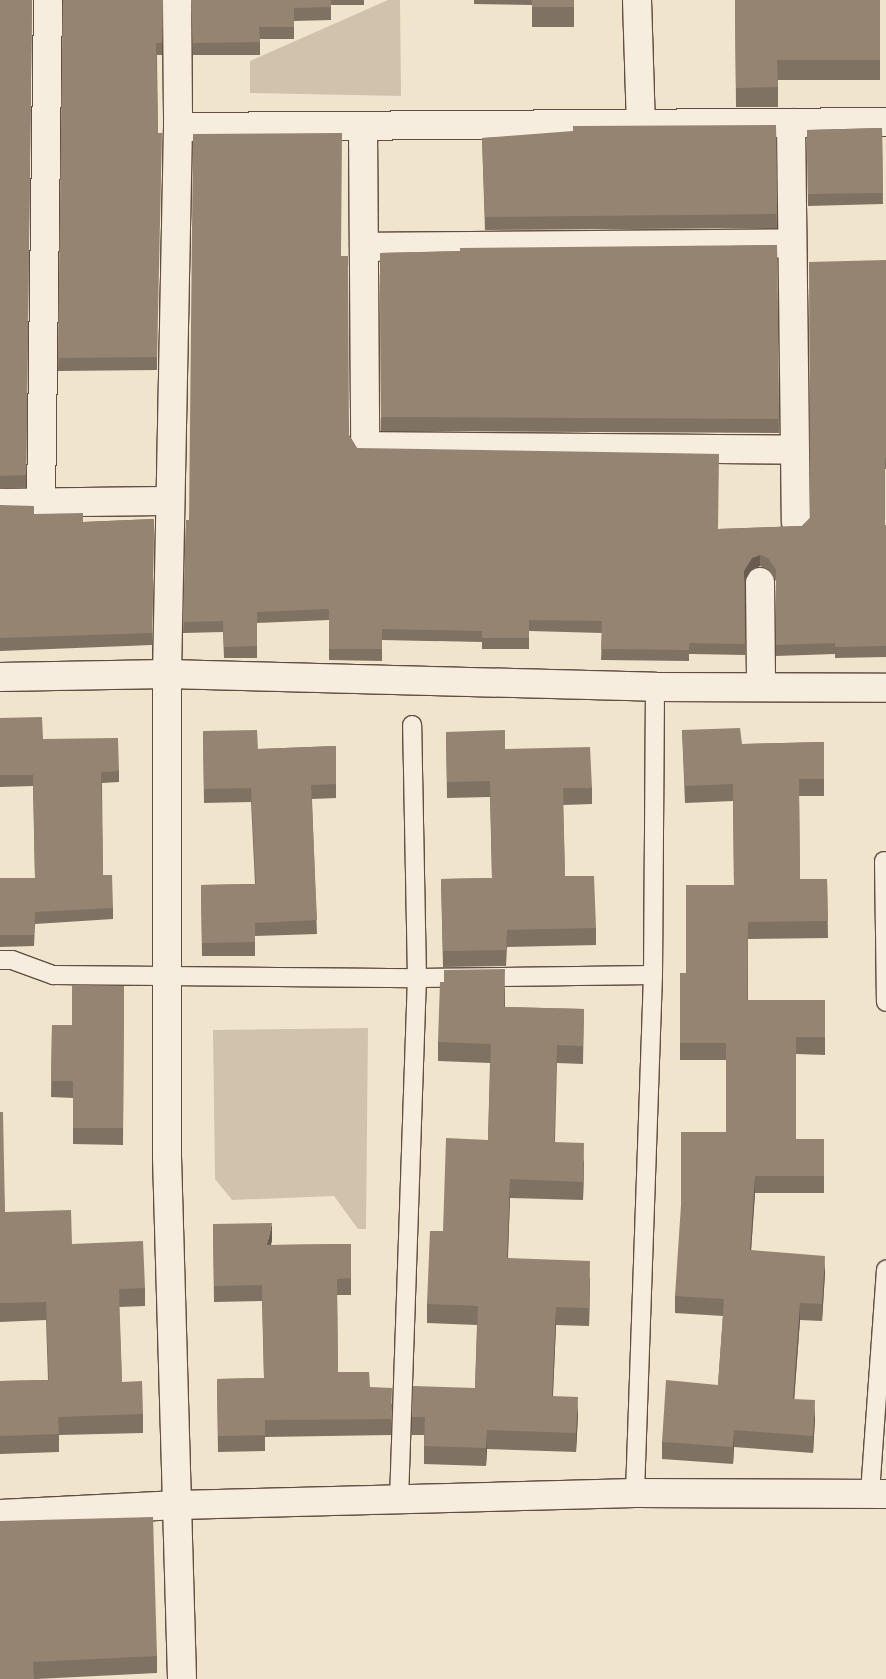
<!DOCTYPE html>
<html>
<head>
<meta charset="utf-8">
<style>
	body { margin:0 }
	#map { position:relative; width:886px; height:1679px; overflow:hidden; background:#f1e4cc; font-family:"Libre Bodoni",serif }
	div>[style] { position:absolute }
	.green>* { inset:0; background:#d1c2ac }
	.roads { filter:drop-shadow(1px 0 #624e40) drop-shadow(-1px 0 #624e40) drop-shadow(0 1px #624e40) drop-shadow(0 -1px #624e40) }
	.lane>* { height:18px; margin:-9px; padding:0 9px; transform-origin:9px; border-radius:9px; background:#f6edde }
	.street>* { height:28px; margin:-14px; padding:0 14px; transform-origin:14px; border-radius:14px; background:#f6edde }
	.wall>* { inset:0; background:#807262 }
	.shaded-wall>* { inset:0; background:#685c50 }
	.building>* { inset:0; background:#958472 }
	span { translate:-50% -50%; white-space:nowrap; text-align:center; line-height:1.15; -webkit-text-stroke:4.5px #f6edde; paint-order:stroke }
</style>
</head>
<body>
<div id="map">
	<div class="green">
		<div style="clip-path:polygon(388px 0,400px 0,401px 96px,250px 93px,250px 61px)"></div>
		<div style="clip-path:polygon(368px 1028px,366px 1229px,358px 1229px,334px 1196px,232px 1200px,215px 1179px,213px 1030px)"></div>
	</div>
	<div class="roads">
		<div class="lane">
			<div style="left:884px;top:861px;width:141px;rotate:89.2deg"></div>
			<div style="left:0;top:960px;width:12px"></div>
			<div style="left:12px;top:960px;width:44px;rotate:20.1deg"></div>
			<div style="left:53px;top:975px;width:364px;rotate:0.5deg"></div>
			<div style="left:417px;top:978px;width:236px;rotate:-0.7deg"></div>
			<div style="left:635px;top:1493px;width:518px;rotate:-88.01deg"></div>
			<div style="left:653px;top:975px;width:288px;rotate:-89.6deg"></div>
			<div style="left:870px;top:1493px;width:224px;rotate:-85.9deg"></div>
			<div style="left:399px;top:1500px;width:522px;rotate:-88.03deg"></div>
			<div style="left:417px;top:978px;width:253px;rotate:-91.1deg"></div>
		</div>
		<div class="street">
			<div style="left:177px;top:0;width:127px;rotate:89.5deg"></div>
			<div style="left:178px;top:127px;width:547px;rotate:91.15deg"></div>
			<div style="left:167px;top:674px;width:483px;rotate:90deg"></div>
			<div style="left:167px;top:1157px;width:522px;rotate:88.35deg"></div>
			<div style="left:637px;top:0;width:124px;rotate:88.2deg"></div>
			<div style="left:791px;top:123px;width:399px;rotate:89.3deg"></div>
			<div style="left:363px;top:126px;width:320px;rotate:89.6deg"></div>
			<div style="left:365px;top:446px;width:429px;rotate:0.5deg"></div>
			<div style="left:178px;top:127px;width:708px;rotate:-0.4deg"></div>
			<div style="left:364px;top:247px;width:428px;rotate:-0.5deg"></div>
			<div style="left:41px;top:502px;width:502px;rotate:-89.2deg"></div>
			<div style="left:0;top:503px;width:170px;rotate:-0.7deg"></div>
			<div style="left:760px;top:582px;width:104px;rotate:89.4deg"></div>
			<div style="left:0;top:677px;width:167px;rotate:-1deg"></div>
			<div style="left:167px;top:674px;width:488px;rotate:1.5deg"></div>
			<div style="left:655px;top:687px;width:231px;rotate:0.2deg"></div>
			<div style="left:0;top:1514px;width:178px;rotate:-2.9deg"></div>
			<div style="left:178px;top:1505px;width:457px;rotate:-1.5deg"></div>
			<div style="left:635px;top:1493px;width:251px;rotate:0.2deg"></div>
		</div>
	</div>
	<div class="wall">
		<div style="clip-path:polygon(0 0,32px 0,26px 487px,0 489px)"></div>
		<div style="clip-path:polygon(63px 0,163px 0,162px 55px,157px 55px,158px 133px,157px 370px,58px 371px)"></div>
		<div style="clip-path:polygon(191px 0,364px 0,364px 5px,331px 5px,331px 20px,294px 21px,294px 39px,260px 39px,260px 55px,193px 55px)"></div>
		<div style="clip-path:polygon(474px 0,574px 0,574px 27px,532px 27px,532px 5px,474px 4px)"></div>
		<div style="clip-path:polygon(735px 0,880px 0,880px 80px,778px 80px,778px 107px,736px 107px)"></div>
		<div style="clip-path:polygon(776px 125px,777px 228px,485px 230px,482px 138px)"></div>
		<div style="clip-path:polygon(882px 128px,883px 204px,808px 206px,807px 130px)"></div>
		<div style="clip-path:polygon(777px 245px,779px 433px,381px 431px,380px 253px)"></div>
		<div style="clip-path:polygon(341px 256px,349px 435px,357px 448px,718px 529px,802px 526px,810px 518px,886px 260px,886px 469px,885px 469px,885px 525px,886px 525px,886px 657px,835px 658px,835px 654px,776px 656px,776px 581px,768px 569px,760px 566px,752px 569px,745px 581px,745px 655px,689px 654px,689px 661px,601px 660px,602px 633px,529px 631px,529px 649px,482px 649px,482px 642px,382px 640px,382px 661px,329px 660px,329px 620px,257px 623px,257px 658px,224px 658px,223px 632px,183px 633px,186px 520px,189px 520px)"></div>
		<div style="clip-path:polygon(0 505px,34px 514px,83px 522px,154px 519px,152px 645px,0 651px)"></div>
		<div style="clip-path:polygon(0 718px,43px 739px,119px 771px,119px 782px,102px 783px,103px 875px,113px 908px,113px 919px,35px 924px,34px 946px,0 947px,0 878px,35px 878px,33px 786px,0 787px)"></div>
		<div style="clip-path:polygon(682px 730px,742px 744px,824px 742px,824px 796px,799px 796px,800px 879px,827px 879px,828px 938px,748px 939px,748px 1000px,825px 1000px,825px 1055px,796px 1054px,796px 1139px,824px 1139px,824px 1193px,755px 1193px,751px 1250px,825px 1273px,822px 1321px,800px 1320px,794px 1399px,815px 1418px,813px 1453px,734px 1447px,733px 1464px,662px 1459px,662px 1442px,718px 1385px,723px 1316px,675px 1313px,675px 1296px,726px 1132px,726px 1060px,680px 1060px,680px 973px,686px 973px,734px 885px,733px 801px,685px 803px)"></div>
		<div style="clip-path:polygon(203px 731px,258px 749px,336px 746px,336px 798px,312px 799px,317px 934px,255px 936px,255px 956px,202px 956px,201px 885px,255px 884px,251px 802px,204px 803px)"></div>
		<div style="clip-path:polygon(446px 732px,505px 749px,592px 788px,592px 804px,563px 805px,565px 876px,596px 928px,596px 945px,507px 947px,506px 966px,443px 967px,441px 879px,492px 878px,490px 797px,447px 798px)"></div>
		<div style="clip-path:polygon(124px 986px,123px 1145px,73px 1144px,73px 1098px,51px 1097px,52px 1025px,72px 1025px)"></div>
		<div style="clip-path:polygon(505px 988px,505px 1007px,584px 1009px,583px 1064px,557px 1063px,555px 1142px,584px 1161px,583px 1200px,510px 1198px,508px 1258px,590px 1279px,589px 1326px,556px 1325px,553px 1396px,578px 1415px,576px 1452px,487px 1449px,486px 1466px,424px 1464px,424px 1435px,412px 1435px,412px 1417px,475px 1388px,477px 1325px,427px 1323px,427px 1304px,443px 1231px,488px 1140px,490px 1063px,438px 1061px,438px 1042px)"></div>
		<div style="clip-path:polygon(0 1112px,5px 1212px,72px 1244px,145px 1288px,145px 1306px,119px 1307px,122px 1382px,143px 1414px,143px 1433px,59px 1435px,59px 1452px,0 1454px,0 1381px,48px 1380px,46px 1320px,0 1322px)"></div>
		<div style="clip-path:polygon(213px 1224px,272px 1240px,271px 1245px,351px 1244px,351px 1295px,337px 1295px,338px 1372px,370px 1387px,392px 1404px,391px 1435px,265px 1437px,265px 1451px,218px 1452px,217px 1379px,264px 1378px,262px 1301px,214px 1302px)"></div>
		<div style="clip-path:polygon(0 1521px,157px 1656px,157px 1673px,36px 1679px,0 1679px)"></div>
	</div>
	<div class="shaded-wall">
		<div style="clip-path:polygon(760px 555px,760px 566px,752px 569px,744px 582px,744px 571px,752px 558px)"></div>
		<div style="clip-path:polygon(505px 969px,505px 988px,504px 1025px,504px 1007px)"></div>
		<div style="clip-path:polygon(584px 1143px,584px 1161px,583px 1200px,583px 1182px)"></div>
		<div style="clip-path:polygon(755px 1176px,755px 1193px,750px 1267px,750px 1250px)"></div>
		<div style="clip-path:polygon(510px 1179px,510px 1198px,507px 1276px,507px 1258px)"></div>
		<div style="clip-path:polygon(272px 1223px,272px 1240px,267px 1262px,267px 1245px)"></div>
		<div style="clip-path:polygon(825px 1256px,825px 1273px,822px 1321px,822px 1304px)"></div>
		<div style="clip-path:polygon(590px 1261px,590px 1279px,589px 1326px,589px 1308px)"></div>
		<div style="clip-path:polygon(800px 1303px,800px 1320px,793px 1416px,793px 1399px)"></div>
		<div style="clip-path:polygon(556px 1307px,556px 1325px,552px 1414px,552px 1396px)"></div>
		<div style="clip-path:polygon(578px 1397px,578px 1415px,576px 1452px,576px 1433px)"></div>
		<div style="clip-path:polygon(815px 1400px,815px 1418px,813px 1453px,813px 1436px)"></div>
		<div style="clip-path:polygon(487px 1430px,487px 1449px,486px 1466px,486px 1448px)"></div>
		<div style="clip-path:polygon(734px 1430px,734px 1447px,733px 1464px,733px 1447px)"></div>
	</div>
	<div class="building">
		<div style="clip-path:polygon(0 0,32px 0,26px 475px,0 476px)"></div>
		<div style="clip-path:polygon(63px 0,163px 0,162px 43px,156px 43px,158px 133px,162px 133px,157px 357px,58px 358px)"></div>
		<div style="clip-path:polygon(191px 0,331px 0,331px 7px,294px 8px,294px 27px,259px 27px,260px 42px,193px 43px)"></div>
		<div style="clip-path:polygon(532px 0,574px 0,574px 7px,532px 7px)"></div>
		<div style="clip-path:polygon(735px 0,880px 0,880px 60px,777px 60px,778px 87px,736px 88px)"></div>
		<div style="clip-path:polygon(776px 125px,777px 214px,485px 217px,482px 138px,573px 131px,573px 126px)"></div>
		<div style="clip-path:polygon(882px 128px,883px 193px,808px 194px,807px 130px)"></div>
		<div style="clip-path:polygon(342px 133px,341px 256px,348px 256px,349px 435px,357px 448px,719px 454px,718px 529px,802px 526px,810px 518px,809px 262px,886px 260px,886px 458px,885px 458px,885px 525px,886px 525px,886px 646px,835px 647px,835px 643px,776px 645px,776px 570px,768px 558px,760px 555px,752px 558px,744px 571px,745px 644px,689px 643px,689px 650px,601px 649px,602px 621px,529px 620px,529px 638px,482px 638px,482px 631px,382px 629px,382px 649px,329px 649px,329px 609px,257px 612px,257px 646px,224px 647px,223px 621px,183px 622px,186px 520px,189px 520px,193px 134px)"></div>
		<div style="clip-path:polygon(777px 245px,779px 419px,381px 417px,380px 253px,460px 251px,460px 248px)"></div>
		<div style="clip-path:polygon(0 505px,34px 506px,34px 514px,83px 513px,83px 522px,154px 519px,152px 633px,0 638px)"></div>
		<div style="clip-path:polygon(42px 717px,43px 739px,118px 738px,119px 771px,101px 772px,103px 875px,112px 875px,113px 908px,35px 912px,34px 935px,0 935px,0 878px,35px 878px,33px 775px,0 775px,0 718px)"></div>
		<div style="clip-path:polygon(740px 728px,742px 744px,824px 742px,824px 779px,799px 779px,800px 879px,827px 879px,828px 921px,748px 922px,747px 1000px,825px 1000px,825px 1037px,796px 1037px,796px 1139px,824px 1139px,824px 1176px,755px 1176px,750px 1250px,825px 1256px,822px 1304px,800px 1303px,793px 1399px,815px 1400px,813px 1436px,734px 1430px,733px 1447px,662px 1442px,666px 1380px,718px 1385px,724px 1299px,675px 1296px,681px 1205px,681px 1132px,726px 1132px,726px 1043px,680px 1043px,680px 973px,686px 973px,686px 885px,734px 885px,733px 784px,685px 786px,682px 730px)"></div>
		<div style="clip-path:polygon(257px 730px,258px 749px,336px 746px,336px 784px,311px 785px,317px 920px,255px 923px,255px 942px,202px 943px,201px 885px,256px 884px,251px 788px,204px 789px,203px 731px)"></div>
		<div style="clip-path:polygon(505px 730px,505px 749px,590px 747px,592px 788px,563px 788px,565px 876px,594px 876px,596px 928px,507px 930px,506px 950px,443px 951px,441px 879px,492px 878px,490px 781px,447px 782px,446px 732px)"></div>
		<div style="clip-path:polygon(505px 969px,504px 1007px,584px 1009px,583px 1046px,557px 1045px,554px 1142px,584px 1143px,583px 1182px,510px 1179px,507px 1258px,590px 1261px,589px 1308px,556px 1307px,552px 1396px,578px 1397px,576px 1433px,487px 1430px,486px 1448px,424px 1446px,425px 1417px,412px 1417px,413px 1386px,475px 1388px,478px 1306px,427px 1304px,430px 1231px,443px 1231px,446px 1138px,488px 1140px,491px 1044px,438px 1042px,440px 982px,444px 982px,444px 970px)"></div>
		<div style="clip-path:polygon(72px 985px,124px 986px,123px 1128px,73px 1128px,73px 1081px,51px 1081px,52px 1025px,72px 1025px)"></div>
		<div style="clip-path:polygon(0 1112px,3px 1112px,5px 1212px,71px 1210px,72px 1244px,143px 1241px,145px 1288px,119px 1289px,122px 1382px,142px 1381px,143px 1414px,58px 1417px,59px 1434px,0 1436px,0 1381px,49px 1380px,46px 1302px,0 1303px)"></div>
		<div style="clip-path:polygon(272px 1223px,267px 1245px,351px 1244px,351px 1278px,337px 1279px,338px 1372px,369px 1372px,370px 1387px,392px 1388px,391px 1419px,265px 1420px,265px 1435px,218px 1436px,217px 1379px,264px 1378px,262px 1285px,214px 1286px,213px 1224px)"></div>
		<div style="clip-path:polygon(153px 1517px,157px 1656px,33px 1662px,34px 1679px,0 1679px,0 1521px)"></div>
	</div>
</div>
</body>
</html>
